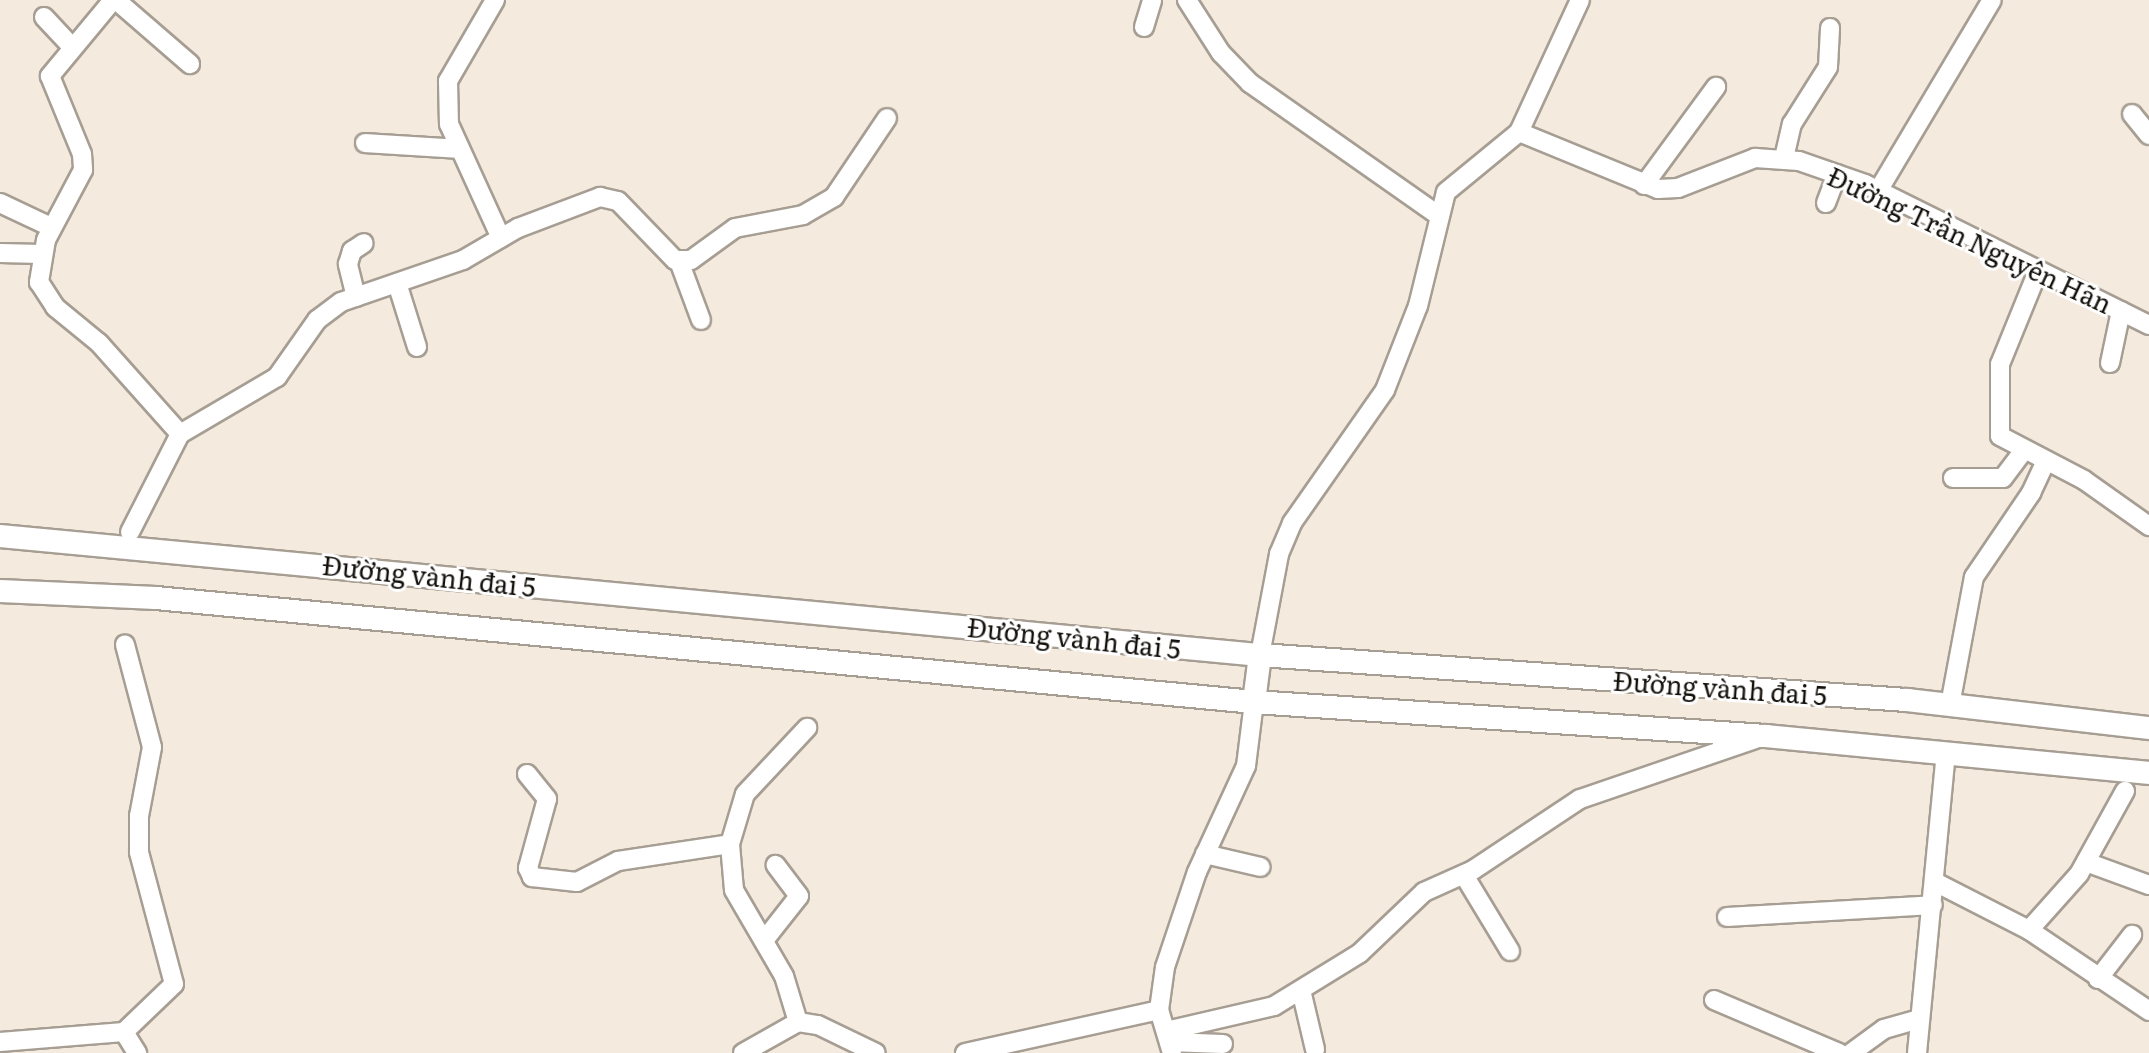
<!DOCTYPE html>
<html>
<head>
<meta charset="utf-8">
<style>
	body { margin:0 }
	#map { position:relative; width:2149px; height:1053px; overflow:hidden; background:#f4eade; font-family:Literata,serif }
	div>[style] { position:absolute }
	.roads { filter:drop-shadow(2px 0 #a79e93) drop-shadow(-2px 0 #a79e93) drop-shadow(0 2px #a79e93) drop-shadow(0 -2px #a79e93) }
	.minor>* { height:18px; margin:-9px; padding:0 9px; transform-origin:9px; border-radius:9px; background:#fff }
	.major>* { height:22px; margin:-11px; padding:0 11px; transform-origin:11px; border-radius:11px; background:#fff }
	span { translate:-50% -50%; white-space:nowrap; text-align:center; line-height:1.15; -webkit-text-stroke:6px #fff; paint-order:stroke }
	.street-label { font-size:26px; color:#13100c }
</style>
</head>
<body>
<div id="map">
	<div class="roads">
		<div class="minor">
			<div style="left:113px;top:0;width:99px;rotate:129.7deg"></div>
			<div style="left:50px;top:76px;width:84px;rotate:67.7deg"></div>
			<div style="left:82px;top:154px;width:16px;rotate:86deg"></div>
			<div style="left:83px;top:170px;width:79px;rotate:117.9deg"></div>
			<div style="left:46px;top:240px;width:43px;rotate:99.5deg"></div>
			<div style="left:39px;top:282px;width:30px;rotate:57deg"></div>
			<div style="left:55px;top:307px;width:57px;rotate:39.3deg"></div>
			<div style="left:99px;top:343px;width:122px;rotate:48.3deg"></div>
			<div style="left:116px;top:0;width:98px;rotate:40.9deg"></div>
			<div style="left:495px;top:0;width:94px;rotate:120.1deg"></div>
			<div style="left:448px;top:81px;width:43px;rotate:88.7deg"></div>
			<div style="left:449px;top:124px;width:125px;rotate:65.5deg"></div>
			<div style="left:1187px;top:0;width:63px;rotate:57.3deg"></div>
			<div style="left:1221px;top:53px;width:42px;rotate:46deg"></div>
			<div style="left:1250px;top:83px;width:230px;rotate:35.1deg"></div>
			<div style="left:44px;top:17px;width:42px;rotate:46.9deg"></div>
			<div style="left:1144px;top:27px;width:28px;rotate:-73deg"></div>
			<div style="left:2132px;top:114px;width:27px;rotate:51deg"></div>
			<div style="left:1519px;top:132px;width:150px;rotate:22.3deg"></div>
			<div style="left:1658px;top:189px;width:20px;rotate:-3deg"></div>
			<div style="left:1678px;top:188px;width:83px;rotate:-21.3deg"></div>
			<div style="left:1755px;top:158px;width:44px;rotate:3.9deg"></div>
			<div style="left:1799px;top:161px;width:70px;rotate:19.2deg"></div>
			<div style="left:1865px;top:184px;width:317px;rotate:26.4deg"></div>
			<div style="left:365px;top:143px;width:95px;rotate:3.6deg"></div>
			<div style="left:1784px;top:158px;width:35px;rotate:-77deg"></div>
			<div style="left:1792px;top:124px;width:67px;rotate:-57.7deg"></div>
			<div style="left:1828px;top:67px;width:39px;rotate:-87deg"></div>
			<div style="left:1644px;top:185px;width:122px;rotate:-53.7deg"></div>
			<div style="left:1878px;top:191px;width:222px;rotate:-59.2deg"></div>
			<div style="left:0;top:203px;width:56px;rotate:25.2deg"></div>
			<div style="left:1826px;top:203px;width:31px;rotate:-69deg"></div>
			<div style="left:0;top:253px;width:42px;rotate:1.4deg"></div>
			<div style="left:679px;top:261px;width:63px;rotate:69.6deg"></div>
			<div style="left:2038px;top:271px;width:100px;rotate:112.2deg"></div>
			<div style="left:2000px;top:364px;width:72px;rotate:90deg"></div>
			<div style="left:2000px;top:436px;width:95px;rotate:27.6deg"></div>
			<div style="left:2084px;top:480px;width:80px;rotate:35.3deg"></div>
			<div style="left:397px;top:283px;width:67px;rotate:72.6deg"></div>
			<div style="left:356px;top:297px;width:34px;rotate:-104deg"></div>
			<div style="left:348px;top:264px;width:14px;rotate:-73deg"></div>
			<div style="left:352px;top:251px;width:14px;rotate:-34deg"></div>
			<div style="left:2110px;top:363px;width:53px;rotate:-78.1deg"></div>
			<div style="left:1953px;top:478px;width:50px"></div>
			<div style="left:2003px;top:478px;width:34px;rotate:-53deg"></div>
			<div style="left:130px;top:532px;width:110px;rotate:-63deg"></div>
			<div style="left:180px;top:434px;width:113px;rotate:-30.4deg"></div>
			<div style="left:277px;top:377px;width:70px;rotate:-54.9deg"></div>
			<div style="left:317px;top:320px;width:30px;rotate:-37deg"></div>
			<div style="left:341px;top:302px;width:129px;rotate:-19deg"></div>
			<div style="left:463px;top:260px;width:64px;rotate:-30.2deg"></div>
			<div style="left:518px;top:228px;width:88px;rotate:-20.7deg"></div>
			<div style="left:600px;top:197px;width:18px;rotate:13deg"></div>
			<div style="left:618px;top:201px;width:82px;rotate:46deg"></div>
			<div style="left:675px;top:260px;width:16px"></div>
			<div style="left:691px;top:260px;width:54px;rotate:-36deg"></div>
			<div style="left:735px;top:228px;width:69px;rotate:-10.8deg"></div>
			<div style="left:803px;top:215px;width:36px;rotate:-30deg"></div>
			<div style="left:834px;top:197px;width:95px;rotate:-56.1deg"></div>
			<div style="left:1260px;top:655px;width:103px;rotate:-79.3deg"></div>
			<div style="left:1279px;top:554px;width:34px;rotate:-67deg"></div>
			<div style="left:1292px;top:523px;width:162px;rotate:-55deg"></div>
			<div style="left:1385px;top:390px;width:90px;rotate:-68.6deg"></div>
			<div style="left:1418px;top:306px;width:117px;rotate:-76.2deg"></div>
			<div style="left:1446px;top:192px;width:94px;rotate:-39.4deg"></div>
			<div style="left:1519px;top:132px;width:145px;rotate:-65.2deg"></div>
			<div style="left:1950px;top:705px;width:130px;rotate:-79.4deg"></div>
			<div style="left:1974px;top:577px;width:102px;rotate:-55.8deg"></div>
			<div style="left:2031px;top:493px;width:35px;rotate:-65deg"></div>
			<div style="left:527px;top:774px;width:32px;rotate:51deg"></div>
			<div style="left:547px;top:799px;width:72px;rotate:105.4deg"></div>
			<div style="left:528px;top:868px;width:10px;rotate:66deg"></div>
			<div style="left:532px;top:877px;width:45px;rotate:6.3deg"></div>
			<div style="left:577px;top:882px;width:46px;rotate:-27.1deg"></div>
			<div style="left:618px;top:861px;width:113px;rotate:-8.6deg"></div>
			<div style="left:1205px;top:854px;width:57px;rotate:13.1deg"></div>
			<div style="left:2086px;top:862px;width:67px;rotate:20.1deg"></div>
			<div style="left:1464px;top:875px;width:89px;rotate:58.8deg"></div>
			<div style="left:1935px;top:882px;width:106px;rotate:27.1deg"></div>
			<div style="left:2029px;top:930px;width:145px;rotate:34deg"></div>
			<div style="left:1727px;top:917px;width:206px;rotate:-3.3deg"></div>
			<div style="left:2029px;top:930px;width:75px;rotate:-48.2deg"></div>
			<div style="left:2079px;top:874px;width:95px;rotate:-61deg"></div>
			<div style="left:766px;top:938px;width:53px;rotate:-51.8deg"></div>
			<div style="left:799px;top:896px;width:39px;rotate:-127deg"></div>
			<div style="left:2098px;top:979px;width:56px;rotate:-52.3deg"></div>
			<div style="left:1301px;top:990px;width:61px;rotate:76.7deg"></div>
			<div style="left:1714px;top:1000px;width:136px;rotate:23deg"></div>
			<div style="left:798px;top:1022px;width:48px;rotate:-106.9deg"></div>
			<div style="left:784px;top:976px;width:99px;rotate:-120.2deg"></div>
			<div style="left:734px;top:890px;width:46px;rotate:-95deg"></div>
			<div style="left:730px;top:844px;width:52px;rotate:-73.3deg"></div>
			<div style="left:745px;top:794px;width:91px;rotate:-46.8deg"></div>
			<div style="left:1166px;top:1031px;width:111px;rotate:-13deg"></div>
			<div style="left:1274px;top:1006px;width:101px;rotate:-31.6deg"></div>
			<div style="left:1360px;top:953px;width:88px;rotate:-43.6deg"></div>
			<div style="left:1424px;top:892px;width:54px;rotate:-24.2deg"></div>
			<div style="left:1473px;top:870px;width:128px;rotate:-33.6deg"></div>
			<div style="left:1580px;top:799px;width:185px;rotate:-18.9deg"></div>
			<div style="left:124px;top:1032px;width:25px;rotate:58deg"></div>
			<div style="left:0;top:1042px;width:124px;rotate:-4.6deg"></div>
			<div style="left:124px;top:1032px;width:69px;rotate:-43.8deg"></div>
			<div style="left:174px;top:984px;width:137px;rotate:-104.9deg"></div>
			<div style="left:139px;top:852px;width:36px;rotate:-90deg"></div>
			<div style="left:139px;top:816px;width:70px;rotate:-79.3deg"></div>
			<div style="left:152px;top:747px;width:106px;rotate:-104.8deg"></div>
			<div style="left:1169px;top:1042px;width:54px;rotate:2.1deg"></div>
			<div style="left:743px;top:1053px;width:63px;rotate:-29.4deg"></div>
			<div style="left:798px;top:1022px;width:20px;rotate:9deg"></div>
			<div style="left:818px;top:1025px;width:64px;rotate:25.8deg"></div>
			<div style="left:965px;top:1053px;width:199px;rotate:-12.5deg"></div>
			<div style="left:1172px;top:1053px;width:45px;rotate:-106.8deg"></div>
			<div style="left:1159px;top:1010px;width:43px;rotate:-82.1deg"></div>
			<div style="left:1165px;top:967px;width:100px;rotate:-71.4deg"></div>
			<div style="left:1197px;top:872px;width:117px;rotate:-65.2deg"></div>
			<div style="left:1246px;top:766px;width:64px;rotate:-82.9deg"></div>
			<div style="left:1851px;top:1053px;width:41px;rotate:-36deg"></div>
			<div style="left:1884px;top:1029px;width:37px;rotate:-16deg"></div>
			<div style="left:1917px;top:1053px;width:302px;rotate:-84.5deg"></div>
		</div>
		<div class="major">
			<div style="left:0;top:536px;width:1266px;rotate:5.4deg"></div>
			<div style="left:1260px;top:655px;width:649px;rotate:3.98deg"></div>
			<div style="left:1907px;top:700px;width:244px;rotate:6.6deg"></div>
			<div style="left:0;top:591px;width:156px;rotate:2.6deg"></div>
			<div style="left:156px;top:598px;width:1103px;rotate:5.41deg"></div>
			<div style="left:1254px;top:702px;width:513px;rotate:3.8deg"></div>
			<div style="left:1766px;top:736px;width:385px;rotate:5.5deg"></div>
			<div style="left:1254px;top:702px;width:47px;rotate:-82.7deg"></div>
		</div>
	</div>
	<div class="street-label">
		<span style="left:1970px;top:239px;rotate:25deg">Đường Trần Nguyên Hãn</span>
		<span style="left:429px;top:575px;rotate:6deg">Đường vành đai 5</span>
		<span style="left:1074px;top:637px;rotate:6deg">Đường vành đai 5</span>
		<span style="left:1720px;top:687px;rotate:4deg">Đường vành đai 5</span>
	</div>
</div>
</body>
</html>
